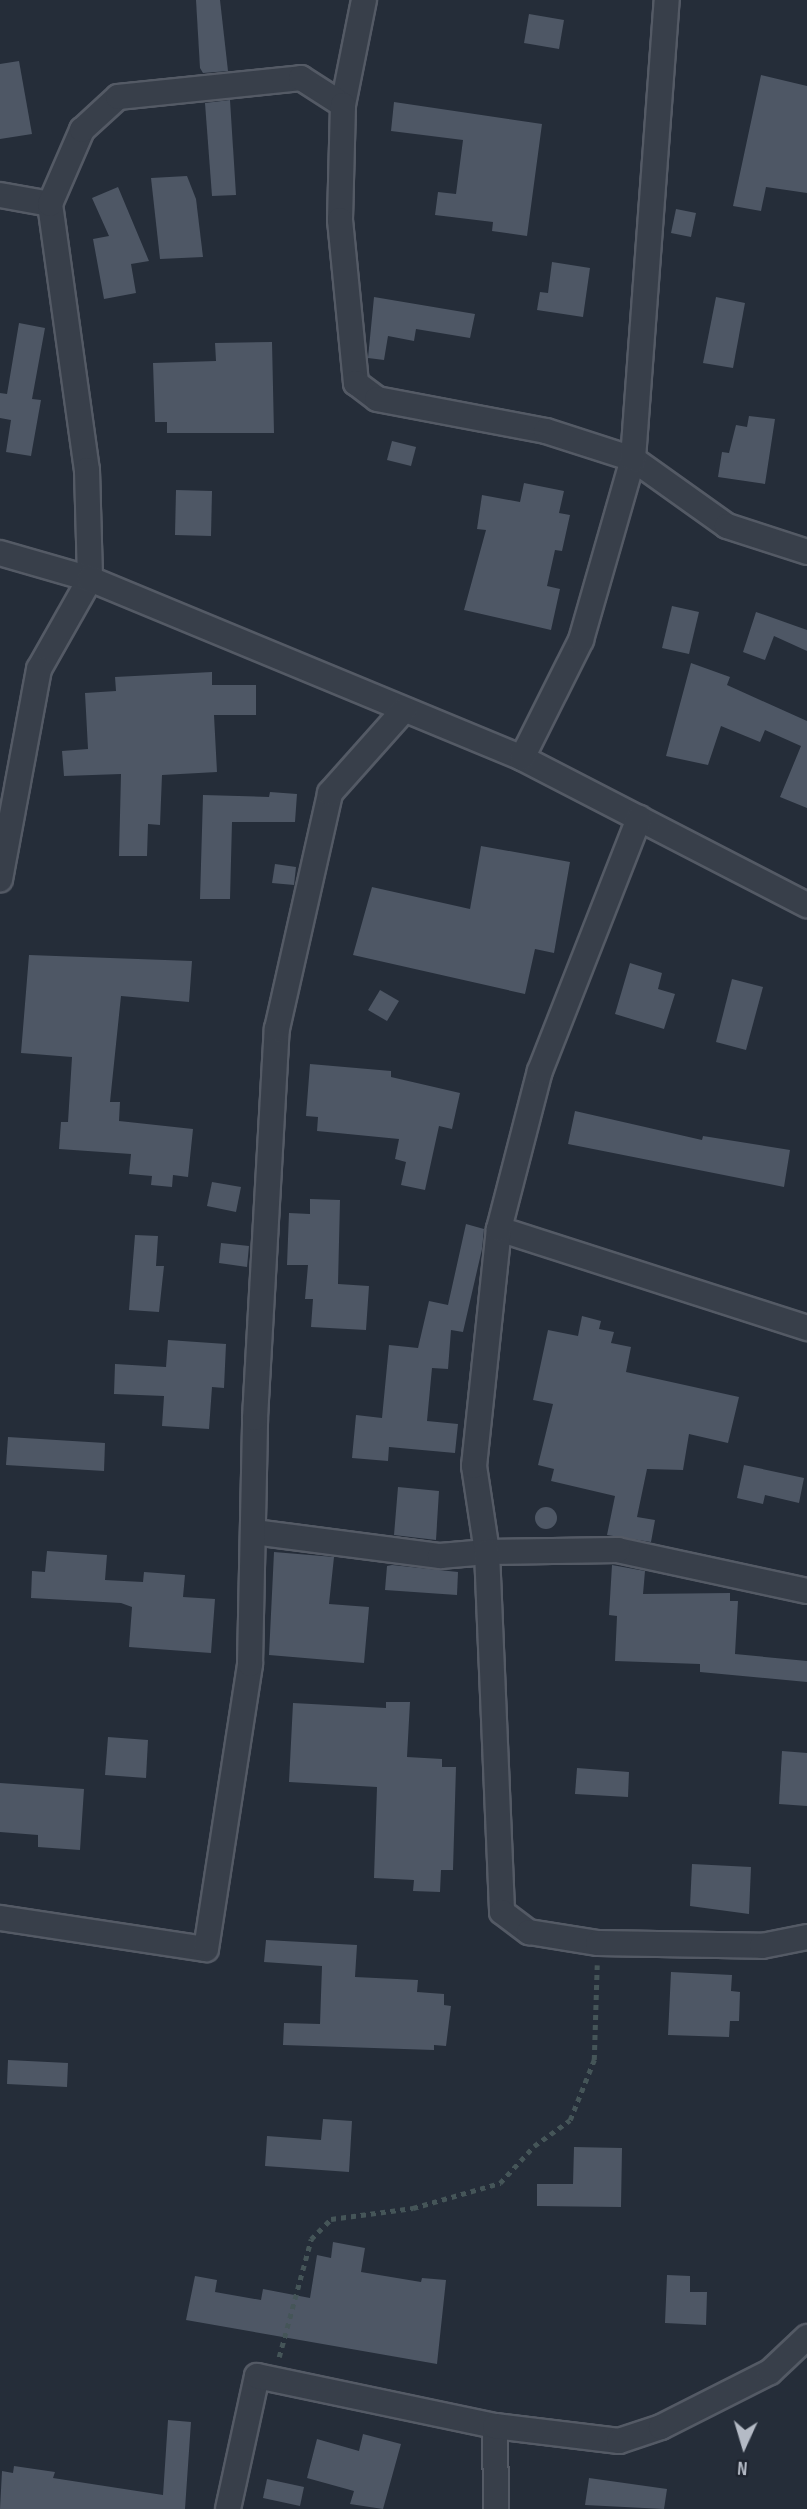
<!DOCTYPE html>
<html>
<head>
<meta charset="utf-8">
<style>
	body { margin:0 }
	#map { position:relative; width:807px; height:2509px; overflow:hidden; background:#252d39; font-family:"Sofia Sans Condensed",sans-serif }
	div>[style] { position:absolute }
	.building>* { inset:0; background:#4e5765 }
	.round { border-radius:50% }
	.path>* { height:4.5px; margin-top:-2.25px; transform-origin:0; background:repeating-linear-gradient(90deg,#455558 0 5px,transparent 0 10px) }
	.roads { filter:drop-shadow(2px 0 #545a65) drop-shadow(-2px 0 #545a65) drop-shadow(0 2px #545a65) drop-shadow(0 -2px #545a65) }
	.minor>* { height:24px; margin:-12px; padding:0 12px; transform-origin:12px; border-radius:12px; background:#383f4a }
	span { translate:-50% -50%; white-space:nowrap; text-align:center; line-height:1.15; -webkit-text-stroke:5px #1e242f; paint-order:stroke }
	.north { position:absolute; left:709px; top:2411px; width:70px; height:70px; -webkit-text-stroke:5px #1e242f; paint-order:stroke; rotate:184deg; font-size:19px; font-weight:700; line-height:28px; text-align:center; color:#b4bac5 }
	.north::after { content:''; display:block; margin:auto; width:24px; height:32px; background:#b4bac5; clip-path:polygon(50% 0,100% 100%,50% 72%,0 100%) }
</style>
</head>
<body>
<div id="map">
	<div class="building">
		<div style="clip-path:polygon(196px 0,220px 0,228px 71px,203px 73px,200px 68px)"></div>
		<div style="clip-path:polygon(529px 14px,564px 20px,559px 49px,524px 43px)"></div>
		<div style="clip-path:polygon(19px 61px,32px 134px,0 139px,0 64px)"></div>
		<div style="clip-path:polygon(761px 75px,807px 86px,807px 193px,766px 187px,761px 211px,733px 206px)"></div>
		<div style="clip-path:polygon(230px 100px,236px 195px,212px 196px,205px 103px)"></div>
		<div style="clip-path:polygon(394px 102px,542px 124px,527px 236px,492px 231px,493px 222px,435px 215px,438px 192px,456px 194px,463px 140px,391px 131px)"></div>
		<div style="clip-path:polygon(187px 176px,196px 199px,203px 257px,160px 259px,151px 178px)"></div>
		<div style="clip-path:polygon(118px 187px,149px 261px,131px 264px,136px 293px,104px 299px,93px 239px,109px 236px,92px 198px)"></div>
		<div style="clip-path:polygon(676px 209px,696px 213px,691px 237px,671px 233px)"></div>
		<div style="clip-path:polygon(552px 262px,590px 268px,583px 317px,537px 310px,540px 292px,548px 293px)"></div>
		<div style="clip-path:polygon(374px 297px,475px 314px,470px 338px,416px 329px,414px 341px,388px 336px,384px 360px,368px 358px)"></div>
		<div style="clip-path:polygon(716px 297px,745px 303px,733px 368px,703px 363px)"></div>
		<div style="clip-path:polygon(19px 323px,45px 328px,32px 399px,41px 400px,31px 456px,6px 452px,11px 420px,0 418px,0 393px,7px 394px)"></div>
		<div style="clip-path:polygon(272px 342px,274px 433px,167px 433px,167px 422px,155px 422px,153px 363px,216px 361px,215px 343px)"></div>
		<div style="clip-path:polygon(749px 416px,775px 419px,765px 484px,718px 477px,722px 452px,729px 453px,736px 425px,747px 427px)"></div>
		<div style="clip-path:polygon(392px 441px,416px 447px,411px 466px,387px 460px)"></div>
		<div style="clip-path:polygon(524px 483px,564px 491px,559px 513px,570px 515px,562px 551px,555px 550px,547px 586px,560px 589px,551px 630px,464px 610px,486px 530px,477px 529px,482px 495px,520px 502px)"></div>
		<div style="clip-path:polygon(176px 490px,212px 491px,211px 536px,175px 535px)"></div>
		<div style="clip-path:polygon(672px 606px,699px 612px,689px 654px,662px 648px)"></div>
		<div style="clip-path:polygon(756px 612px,807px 630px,807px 651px,774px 636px,765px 660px,743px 652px)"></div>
		<div style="clip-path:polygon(691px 663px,730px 677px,727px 685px,807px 721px,807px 808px,780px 797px,801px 746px,765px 730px,760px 742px,721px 726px,708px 765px,666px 756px)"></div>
		<div style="clip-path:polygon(212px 672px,212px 685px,256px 685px,256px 715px,214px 715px,217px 772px,162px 775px,160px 825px,148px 824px,147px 856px,119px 856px,121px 774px,64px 776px,62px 751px,88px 749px,85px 693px,116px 691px,115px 677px)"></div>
		<div style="clip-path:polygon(270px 792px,297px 794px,295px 822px,232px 822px,230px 899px,200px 899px,203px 795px,269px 797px)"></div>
		<div style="clip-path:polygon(481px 846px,570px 862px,554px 953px,535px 949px,525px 994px,353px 955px,372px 887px,470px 909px)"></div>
		<div style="clip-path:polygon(275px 864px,296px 867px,294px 885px,272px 883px)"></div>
		<div style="clip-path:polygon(29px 955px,192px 961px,189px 1002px,121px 996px,110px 1102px,120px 1102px,119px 1121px,193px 1129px,188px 1177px,173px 1175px,172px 1187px,151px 1185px,152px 1176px,129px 1174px,131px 1154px,59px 1149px,61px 1122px,68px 1122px,72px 1057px,21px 1053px)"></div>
		<div style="clip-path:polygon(630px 963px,662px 973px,658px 989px,675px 994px,664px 1029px,615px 1014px)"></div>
		<div style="clip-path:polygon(732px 979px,763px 987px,746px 1050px,716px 1042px)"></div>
		<div style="clip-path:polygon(380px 990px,399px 1001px,387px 1021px,368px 1010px)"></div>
		<div style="clip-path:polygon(310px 1064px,391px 1071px,391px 1077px,460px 1093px,452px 1129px,439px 1126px,425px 1190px,401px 1185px,406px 1162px,395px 1159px,399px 1139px,317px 1131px,318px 1117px,306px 1116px)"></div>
		<div style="clip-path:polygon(575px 1111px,702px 1140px,703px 1136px,790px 1150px,784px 1187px,568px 1144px)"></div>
		<div style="clip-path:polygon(212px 1182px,241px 1187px,236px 1212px,207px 1206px)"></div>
		<div style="clip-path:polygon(310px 1199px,340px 1200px,338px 1284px,369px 1286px,366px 1330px,311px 1327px,313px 1299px,305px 1299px,308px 1265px,287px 1265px,289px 1213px,310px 1214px)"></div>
		<div style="clip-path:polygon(466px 1224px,484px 1229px,482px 1249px,463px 1332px,451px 1330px,448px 1369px,432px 1368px,427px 1421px,458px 1424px,455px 1453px,389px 1447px,388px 1461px,352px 1458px,356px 1415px,382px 1418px,389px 1345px,418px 1348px,429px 1301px,448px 1305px)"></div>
		<div style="clip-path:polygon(135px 1235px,158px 1236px,156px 1266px,164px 1266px,159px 1312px,129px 1310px)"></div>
		<div style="clip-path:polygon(221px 1243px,249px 1246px,247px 1267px,219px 1263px)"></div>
		<div style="clip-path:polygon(582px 1316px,601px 1321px,599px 1329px,614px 1332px,611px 1343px,631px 1347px,626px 1372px,739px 1397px,728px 1443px,689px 1434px,683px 1470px,647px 1469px,637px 1517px,655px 1520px,651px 1542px,607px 1535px,615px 1496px,551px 1481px,554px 1469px,538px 1465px,553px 1404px,533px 1400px,548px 1330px,578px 1336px)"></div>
		<div style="clip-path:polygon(168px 1340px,226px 1344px,224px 1388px,212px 1387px,209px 1429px,162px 1426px,164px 1396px,114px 1394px,115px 1364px,166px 1367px)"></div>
		<div style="clip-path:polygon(8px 1437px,105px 1443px,104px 1471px,6px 1465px)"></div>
		<div style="clip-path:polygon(744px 1465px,804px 1478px,799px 1503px,765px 1495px,763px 1504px,737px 1498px)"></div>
		<div style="clip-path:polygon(398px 1487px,439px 1491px,436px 1540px,394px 1535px)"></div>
		<div class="round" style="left:535px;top:1507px;width:22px;height:22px"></div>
		<div style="clip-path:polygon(47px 1551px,107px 1555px,105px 1580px,143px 1582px,144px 1572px,185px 1575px,183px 1597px,215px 1599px,211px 1653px,129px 1647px,132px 1607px,121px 1603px,31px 1598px,32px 1571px,45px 1572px)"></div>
		<div style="clip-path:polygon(274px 1552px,334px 1557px,329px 1604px,369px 1607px,364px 1663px,269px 1655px)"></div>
		<div style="clip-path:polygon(392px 1565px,458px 1572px,457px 1595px,385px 1590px,387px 1566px)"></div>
		<div style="clip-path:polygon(612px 1565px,645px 1571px,643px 1594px,730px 1593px,730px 1601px,738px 1601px,735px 1654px,807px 1661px,807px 1682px,700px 1672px,700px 1664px,615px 1661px,617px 1616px,609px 1615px)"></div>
		<div style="clip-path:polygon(386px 1702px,410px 1702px,407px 1757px,442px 1759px,442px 1767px,456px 1767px,453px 1870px,441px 1870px,440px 1892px,413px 1891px,414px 1880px,374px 1878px,377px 1787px,289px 1782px,293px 1703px,386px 1708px)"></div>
		<div style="clip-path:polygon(108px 1737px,148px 1740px,146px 1778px,105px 1775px)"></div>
		<div style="clip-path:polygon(782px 1751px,807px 1753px,807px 1806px,779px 1804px)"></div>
		<div style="clip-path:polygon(577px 1768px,629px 1772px,628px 1797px,575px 1794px)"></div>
		<div style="clip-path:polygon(0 1783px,84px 1789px,80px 1850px,38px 1847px,38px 1835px,0 1832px)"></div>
		<div style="clip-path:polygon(692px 1864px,751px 1867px,749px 1914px,690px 1906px)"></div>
		<div style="clip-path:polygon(266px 1940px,357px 1945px,355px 1977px,418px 1980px,417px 1992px,444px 1994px,444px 2005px,451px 2006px,446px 2046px,434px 2045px,434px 2050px,283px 2045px,284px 2023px,320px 2024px,322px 1966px,264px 1962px)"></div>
		<div style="clip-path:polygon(671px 1972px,732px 1975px,731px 1991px,740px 1992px,739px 2021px,730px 2021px,729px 2037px,668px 2035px)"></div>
		<div style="clip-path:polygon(8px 2060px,68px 2063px,67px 2087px,7px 2084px)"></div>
		<div style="clip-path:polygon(323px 2119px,352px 2121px,349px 2172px,265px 2166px,267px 2136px,321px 2140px)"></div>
		<div style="clip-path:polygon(574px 2147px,622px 2148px,621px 2207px,537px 2206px,537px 2184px,573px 2184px)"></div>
		<div style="clip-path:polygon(333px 2242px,365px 2248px,361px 2272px,421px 2282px,422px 2278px,446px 2280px,437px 2364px,186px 2320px,195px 2276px,217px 2280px,215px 2292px,261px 2300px,263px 2289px,310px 2298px,317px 2255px,331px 2258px)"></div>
		<div style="clip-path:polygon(667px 2275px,690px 2276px,690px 2292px,707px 2292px,706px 2325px,665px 2323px)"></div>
		<div style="clip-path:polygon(168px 2420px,191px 2422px,185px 2509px,0 2509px,2px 2471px,13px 2473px,14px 2466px,55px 2472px,53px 2478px,163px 2495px)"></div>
		<div style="clip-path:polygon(363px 2434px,401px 2444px,383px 2509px,350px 2504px,354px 2491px,307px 2478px,317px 2439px,359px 2451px)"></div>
		<div style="clip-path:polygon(589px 2478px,667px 2489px,664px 2509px,585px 2505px)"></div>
		<div style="clip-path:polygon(267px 2479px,304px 2487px,300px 2506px,263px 2498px)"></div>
	</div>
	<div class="path">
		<div style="left:279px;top:2357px;width:122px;rotate:-74.8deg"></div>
		<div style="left:311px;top:2239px;width:28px;rotate:-45deg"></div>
		<div style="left:331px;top:2219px;width:83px;rotate:-7.6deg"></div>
		<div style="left:413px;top:2208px;width:91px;rotate:-16deg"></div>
		<div style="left:500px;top:2183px;width:50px;rotate:-47.4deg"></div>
		<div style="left:534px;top:2146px;width:44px;rotate:-35.8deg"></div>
		<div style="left:570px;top:2120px;width:65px;rotate:-68.2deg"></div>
		<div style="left:594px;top:2060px;width:95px;rotate:-88.2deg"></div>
	</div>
	<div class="roads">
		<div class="minor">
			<div style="left:343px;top:105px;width:107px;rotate:-78.7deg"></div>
			<div style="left:0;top:195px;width:51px;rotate:10.2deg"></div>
			<div style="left:50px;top:204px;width:269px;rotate:82.1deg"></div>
			<div style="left:87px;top:470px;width:109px;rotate:88.4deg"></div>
			<div style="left:90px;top:579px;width:103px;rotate:119.5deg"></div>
			<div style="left:39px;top:669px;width:214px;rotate:100.5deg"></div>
			<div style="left:50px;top:204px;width:81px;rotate:-66.6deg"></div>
			<div style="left:82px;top:130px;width:49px;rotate:-42.5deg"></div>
			<div style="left:118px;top:97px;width:184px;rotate:-5.9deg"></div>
			<div style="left:301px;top:78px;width:50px;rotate:32.7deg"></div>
			<div style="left:343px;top:105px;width:115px;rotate:91.5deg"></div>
			<div style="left:340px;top:220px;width:164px;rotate:84.4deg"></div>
			<div style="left:356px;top:383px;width:26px;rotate:37deg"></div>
			<div style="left:377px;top:399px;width:172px;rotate:10.7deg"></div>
			<div style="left:546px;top:431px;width:91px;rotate:17.8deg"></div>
			<div style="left:633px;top:459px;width:115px;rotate:35.5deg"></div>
			<div style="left:727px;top:526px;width:84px;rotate:18deg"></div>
			<div style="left:0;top:553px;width:94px;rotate:16.1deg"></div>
			<div style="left:90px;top:579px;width:468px;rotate:22.5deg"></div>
			<div style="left:522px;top:758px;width:321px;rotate:27.3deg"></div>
			<div style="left:522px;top:758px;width:132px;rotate:-63.4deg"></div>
			<div style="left:581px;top:640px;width:188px;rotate:-74deg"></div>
			<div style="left:633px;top:459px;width:460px;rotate:-85.8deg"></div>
			<div style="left:499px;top:1229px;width:324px;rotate:17.8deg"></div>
			<div style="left:254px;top:1532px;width:188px;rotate:7.4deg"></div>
			<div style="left:440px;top:1556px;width:47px;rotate:-4.9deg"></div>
			<div style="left:487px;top:1552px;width:87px;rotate:-98.6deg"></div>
			<div style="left:474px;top:1466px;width:238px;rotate:-84deg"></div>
			<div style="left:499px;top:1229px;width:163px;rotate:-75.5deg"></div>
			<div style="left:540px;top:1071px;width:272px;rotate:-68.6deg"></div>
			<div style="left:807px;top:1591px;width:193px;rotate:-167.8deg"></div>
			<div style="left:618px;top:1550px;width:131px;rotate:179.1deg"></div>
			<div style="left:487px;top:1552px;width:360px;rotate:87.6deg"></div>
			<div style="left:502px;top:1912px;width:34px;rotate:37deg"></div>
			<div style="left:529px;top:1932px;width:70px;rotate:9.1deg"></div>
			<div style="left:598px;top:1943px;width:164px;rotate:1deg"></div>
			<div style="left:762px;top:1946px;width:46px;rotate:-11.3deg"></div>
			<div style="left:0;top:1918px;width:208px;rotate:8.6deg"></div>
			<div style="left:206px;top:1949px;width:288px;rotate:-81.2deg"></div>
			<div style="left:250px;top:1664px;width:246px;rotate:-88.8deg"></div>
			<div style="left:255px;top:1418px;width:390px;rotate:-86.8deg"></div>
			<div style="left:277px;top:1029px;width:242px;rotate:-77.3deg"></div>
			<div style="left:330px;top:793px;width:111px;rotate:-48.3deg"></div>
			<div style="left:495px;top:2426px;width:83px;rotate:89.3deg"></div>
			<div style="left:228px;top:2509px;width:136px;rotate:-77.7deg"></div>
			<div style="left:257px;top:2376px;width:243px;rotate:11.9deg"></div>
			<div style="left:495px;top:2426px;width:125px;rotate:6.9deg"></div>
			<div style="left:619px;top:2441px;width:44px;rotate:-18.4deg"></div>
			<div style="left:661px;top:2427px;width:122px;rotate:-26.8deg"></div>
			<div style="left:770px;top:2372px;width:51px;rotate:-43.4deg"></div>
		</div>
	</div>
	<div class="north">N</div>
</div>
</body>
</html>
